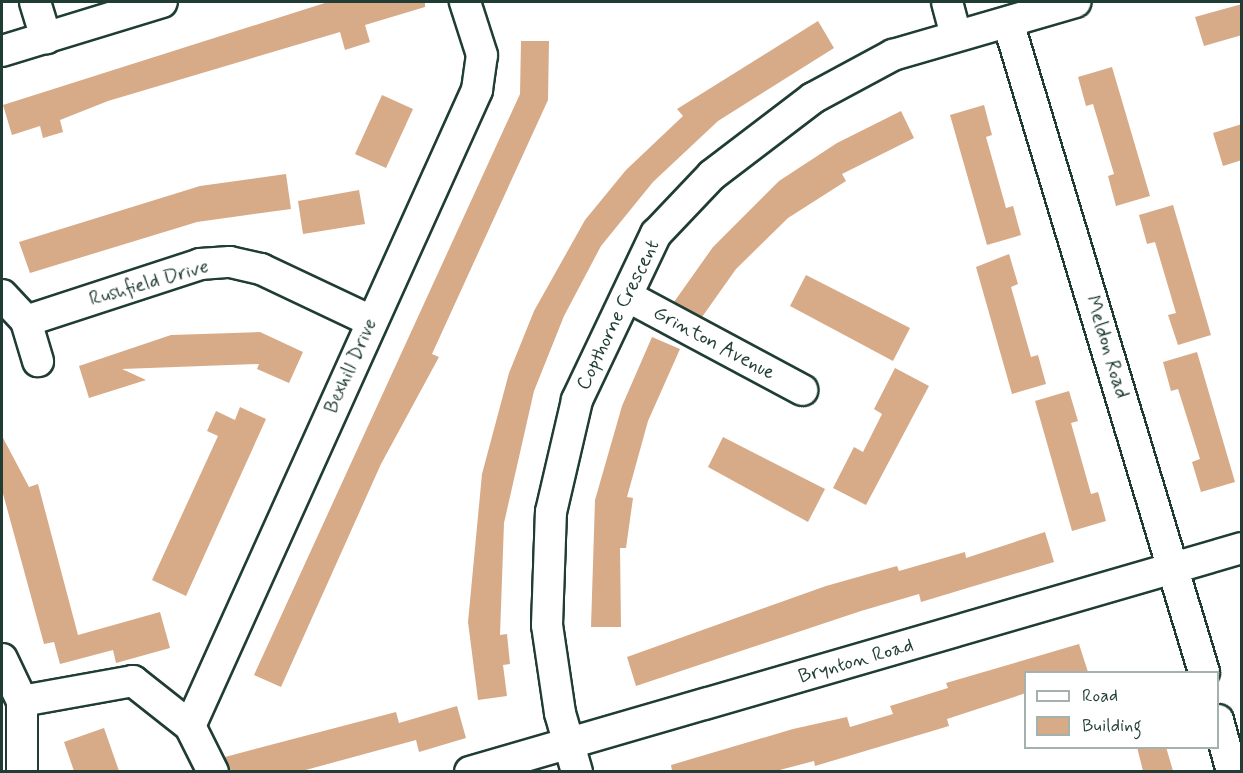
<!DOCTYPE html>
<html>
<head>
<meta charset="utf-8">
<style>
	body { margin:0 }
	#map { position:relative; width:1243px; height:773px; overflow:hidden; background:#fff; font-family:Mynerve,sans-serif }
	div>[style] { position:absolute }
	.building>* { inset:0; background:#d7aa88 }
	.roads { filter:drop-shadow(2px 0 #1f3d34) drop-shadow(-2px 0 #1f3d34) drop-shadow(0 2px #1f3d34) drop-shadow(0 -2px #1f3d34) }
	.street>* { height:30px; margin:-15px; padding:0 15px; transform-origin:15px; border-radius:15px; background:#fff }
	span { translate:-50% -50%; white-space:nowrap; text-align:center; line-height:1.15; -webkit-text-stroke:4.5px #fff; paint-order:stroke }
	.street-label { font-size:20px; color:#1f3d34 }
	.frame { position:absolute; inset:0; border:3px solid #1f3d34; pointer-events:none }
	.legend { position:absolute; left:1024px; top:671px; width:195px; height:78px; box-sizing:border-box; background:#fff; border:2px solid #a5b1ae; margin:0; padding:8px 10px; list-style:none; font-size:18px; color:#1f3d34 }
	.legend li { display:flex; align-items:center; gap:12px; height:30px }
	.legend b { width:30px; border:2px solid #a5b1ae }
</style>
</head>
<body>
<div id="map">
	<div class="building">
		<div style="clip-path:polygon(328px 2px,425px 2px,425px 7px,365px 25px,370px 42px,345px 50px,340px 32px,108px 101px,60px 120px,63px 132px,43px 138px,40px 126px,12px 135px,3px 105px)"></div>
		<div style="clip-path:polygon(1242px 4px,1242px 35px,1204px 46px,1195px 17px)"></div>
		<div style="clip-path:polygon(818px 21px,834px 48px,718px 121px,653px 182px,601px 246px,564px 316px,534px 391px,504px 523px,500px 635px,507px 634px,510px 664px,503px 665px,507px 696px,478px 700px,468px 622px,482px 474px,509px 373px,534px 311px,585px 220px,626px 170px,683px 116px,677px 109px)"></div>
		<div style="clip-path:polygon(521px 41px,549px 41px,548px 100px,432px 354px,439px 357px,381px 464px,281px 687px,254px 675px,520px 94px)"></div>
		<div style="clip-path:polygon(1112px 67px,1150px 196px,1116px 206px,1108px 176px,1114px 174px,1093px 104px,1086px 106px,1078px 77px)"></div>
		<div style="clip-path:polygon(382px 95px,413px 109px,386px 168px,355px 154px)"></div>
		<div style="clip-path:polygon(984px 105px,992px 135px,986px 137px,1006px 208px,1013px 206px,1021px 235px,987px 245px,950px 115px)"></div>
		<div style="clip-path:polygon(901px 111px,914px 138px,842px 174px,846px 181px,788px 218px,736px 269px,702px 317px,674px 302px,713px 247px,779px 181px,837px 143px)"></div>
		<div style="clip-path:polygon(1242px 124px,1242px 160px,1223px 166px,1213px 133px)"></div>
		<div style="clip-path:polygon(286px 174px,291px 209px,197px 222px,30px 273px,19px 242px,200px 186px)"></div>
		<div style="clip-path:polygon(359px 190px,365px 224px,303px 234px,298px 201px)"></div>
		<div style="clip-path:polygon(1173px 205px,1211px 335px,1178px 345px,1168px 315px,1176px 313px,1155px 242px,1147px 244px,1139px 215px)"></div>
		<div style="clip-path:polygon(1009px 254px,1018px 284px,1011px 287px,1031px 357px,1038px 355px,1046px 384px,1012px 394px,976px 267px)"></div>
		<div style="clip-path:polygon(806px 275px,910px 328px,893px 361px,790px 306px)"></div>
		<div style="clip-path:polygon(260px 332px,303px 352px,289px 383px,257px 369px,259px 364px,122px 369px,146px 380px,89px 398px,79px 366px,171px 335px)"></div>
		<div style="clip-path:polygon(652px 337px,680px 349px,648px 421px,627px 497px,633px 498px,626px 548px,620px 548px,621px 627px,591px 627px,595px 500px,622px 406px)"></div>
		<div style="clip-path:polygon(1197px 352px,1235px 482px,1201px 492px,1192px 462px,1200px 459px,1178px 389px,1171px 391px,1163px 362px)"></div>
		<div style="clip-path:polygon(895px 368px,929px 386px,866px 505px,833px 488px,854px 447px,863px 452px,882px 414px,874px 409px)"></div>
		<div style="clip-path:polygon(1069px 391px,1078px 421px,1071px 423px,1091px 494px,1098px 492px,1106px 521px,1072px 531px,1035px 401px)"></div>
		<div style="clip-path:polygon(240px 407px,266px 419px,186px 596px,152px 580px,218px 436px,207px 431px,216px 411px,235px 420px)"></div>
		<div style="clip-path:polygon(2px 436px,29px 487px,38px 484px,78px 635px,160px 612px,170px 648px,116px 663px,113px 650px,60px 664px,54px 642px,44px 644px,2px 490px)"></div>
		<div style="clip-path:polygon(723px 437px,825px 489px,808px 522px,708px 467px)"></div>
		<div style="clip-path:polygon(1045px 532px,1054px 562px,921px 602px,919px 594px,861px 611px,636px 686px,627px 657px,826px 586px,897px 566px,899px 571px,965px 552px,966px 558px)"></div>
		<div style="clip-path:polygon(1079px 644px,1088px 672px,1026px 672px,1026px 693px,947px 719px,949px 726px,815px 766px,814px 761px,776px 771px,672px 771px,671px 765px,793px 729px,847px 717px,850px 727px,893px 714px,890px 706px,948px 688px,946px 683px)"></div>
		<div style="clip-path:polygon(457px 706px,466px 738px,419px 752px,416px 740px,302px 771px,230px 771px,225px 757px,396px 712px,399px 723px)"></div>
		<div style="clip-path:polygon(104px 728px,119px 771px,74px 771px,64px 742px)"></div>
		<div style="clip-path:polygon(1137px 747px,1166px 747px,1173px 771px,1143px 771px)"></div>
	</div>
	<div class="roads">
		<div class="street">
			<div style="left:35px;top:2px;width:38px;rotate:73deg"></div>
			<div style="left:947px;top:2px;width:34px;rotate:75deg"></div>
			<div style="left:1008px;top:22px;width:679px;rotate:73.22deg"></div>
			<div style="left:2px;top:51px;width:167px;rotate:-17deg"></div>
			<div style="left:2px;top:295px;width:35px;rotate:47deg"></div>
			<div style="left:26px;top:321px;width:42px;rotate:73.3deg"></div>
			<div style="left:627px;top:296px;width:199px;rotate:28.2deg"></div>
			<div style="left:26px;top:321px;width:183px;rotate:-18.1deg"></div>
			<div style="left:200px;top:264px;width:30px;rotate:-4deg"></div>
			<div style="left:230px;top:262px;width:32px;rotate:13deg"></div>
			<div style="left:261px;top:269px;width:122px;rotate:25.3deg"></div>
			<div style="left:2px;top:659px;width:47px;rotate:64.5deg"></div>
			<div style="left:22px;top:701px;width:71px;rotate:90deg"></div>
			<div style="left:22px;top:701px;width:113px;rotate:-10.2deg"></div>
			<div style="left:133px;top:681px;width:73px;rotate:38.3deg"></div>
			<div style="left:190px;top:726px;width:51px;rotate:63.4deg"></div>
			<div style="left:1218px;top:720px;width:54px;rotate:74.9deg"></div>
			<div style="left:190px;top:726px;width:698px;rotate:-65.71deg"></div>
			<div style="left:477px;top:90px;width:35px;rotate:-82deg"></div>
			<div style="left:482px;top:55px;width:56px;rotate:-107.8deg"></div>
			<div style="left:470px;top:772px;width:804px;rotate:-16.18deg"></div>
			<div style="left:577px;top:772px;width:61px;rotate:-106.1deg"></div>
			<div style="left:560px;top:713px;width:89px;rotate:-98.4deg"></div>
			<div style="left:547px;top:625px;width:113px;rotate:-88deg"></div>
			<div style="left:551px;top:512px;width:115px;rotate:-76.9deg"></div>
			<div style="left:577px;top:400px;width:184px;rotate:-64.6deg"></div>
			<div style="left:656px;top:234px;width:81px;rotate:-46.5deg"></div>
			<div style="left:712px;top:175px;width:127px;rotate:-37.3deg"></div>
			<div style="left:813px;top:98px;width:91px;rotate:-28.3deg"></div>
			<div style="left:893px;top:55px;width:190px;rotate:-16.2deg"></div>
		</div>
	</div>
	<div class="street-label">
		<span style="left:149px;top:283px;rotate:-16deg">Rushfield Drive</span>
		<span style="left:618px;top:315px;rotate:-64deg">Copthorne Crescent</span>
		<span style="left:714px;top:343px;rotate:28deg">Grinton Avenue</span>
		<span style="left:1107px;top:347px;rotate:73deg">Meldon Road</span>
		<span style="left:351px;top:366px;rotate:-66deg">Bexhill Drive</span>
		<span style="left:856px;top:661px;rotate:-16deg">Brynton Road</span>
	</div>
	<div class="frame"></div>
	<ul class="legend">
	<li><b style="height:8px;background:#fff"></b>Road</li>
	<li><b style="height:16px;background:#d7aa88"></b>Building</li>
	</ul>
</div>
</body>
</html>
